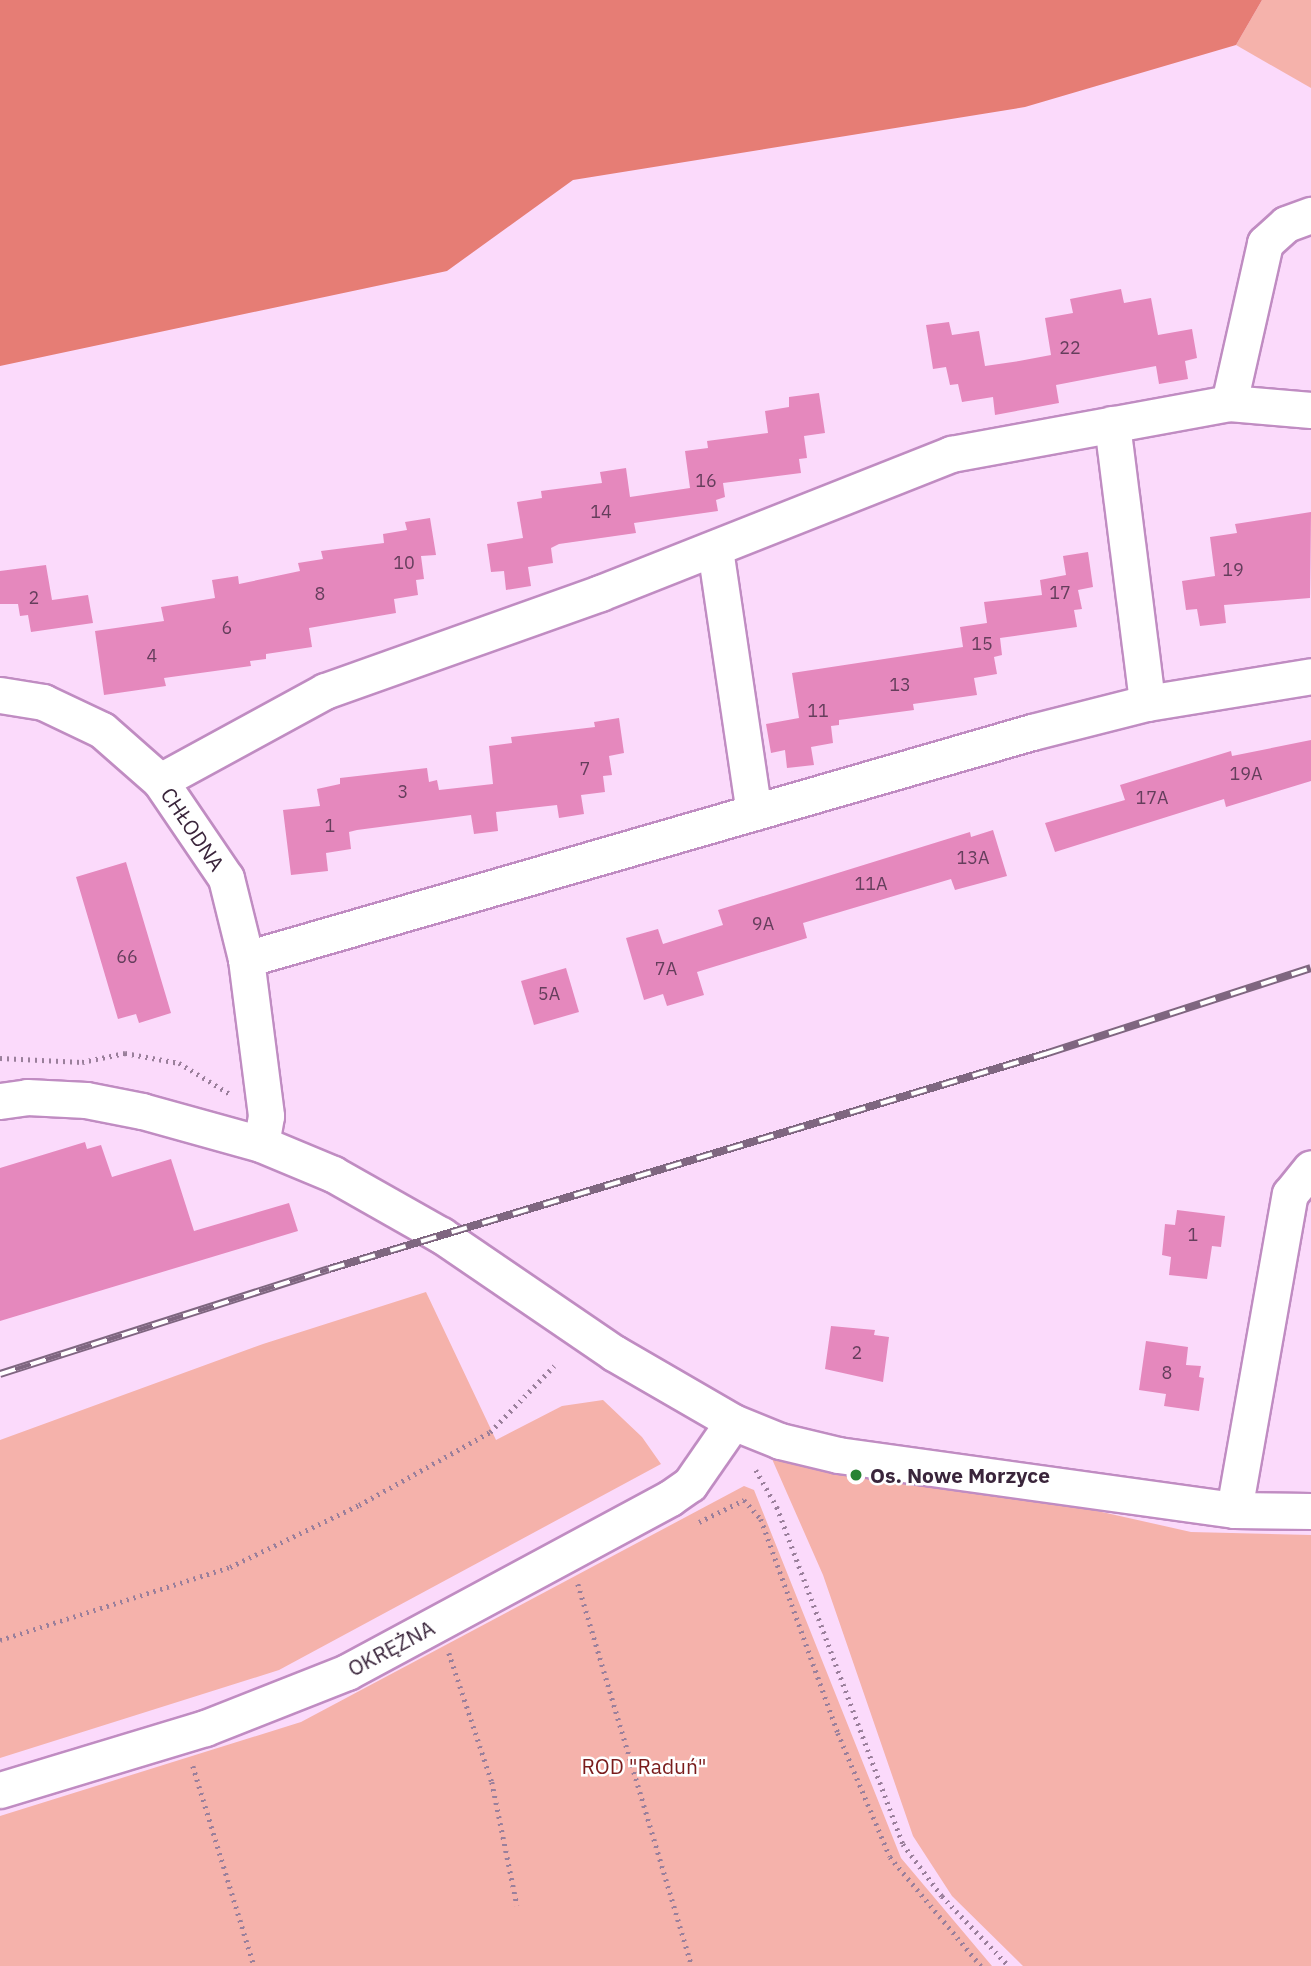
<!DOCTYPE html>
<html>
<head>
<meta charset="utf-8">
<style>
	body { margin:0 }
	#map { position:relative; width:1311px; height:1966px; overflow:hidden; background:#fbdafb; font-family:"IBM Plex Sans",sans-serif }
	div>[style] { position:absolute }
	.green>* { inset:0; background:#f5b2ab }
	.forest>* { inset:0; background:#e67d75 }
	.building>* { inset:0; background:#e588bd }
	.path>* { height:4.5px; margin-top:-2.25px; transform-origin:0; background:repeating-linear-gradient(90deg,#9a7f9b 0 2px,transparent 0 7px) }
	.roads { filter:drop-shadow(2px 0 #c08cc2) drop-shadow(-2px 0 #c08cc2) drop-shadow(0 2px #c08cc2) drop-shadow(0 -2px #c08cc2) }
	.minor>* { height:35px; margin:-17.5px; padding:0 17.5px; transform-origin:17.5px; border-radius:17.5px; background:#fff }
	.rail>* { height:8px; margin-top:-4px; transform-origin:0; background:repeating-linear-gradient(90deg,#fff 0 16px,#7f6680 0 32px); box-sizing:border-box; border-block:2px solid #7f6680 }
	.dots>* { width:19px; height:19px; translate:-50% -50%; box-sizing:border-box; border:4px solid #fff; border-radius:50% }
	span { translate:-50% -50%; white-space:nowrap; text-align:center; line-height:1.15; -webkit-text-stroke:5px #fff; paint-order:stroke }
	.number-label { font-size:18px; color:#653e5c }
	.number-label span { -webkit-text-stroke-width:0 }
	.street-label { font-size:21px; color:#3a253b }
	.poi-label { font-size:21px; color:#3a253b; font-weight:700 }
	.left { translate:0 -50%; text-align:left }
	.park-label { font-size:21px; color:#791c1c }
</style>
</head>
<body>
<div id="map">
	<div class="green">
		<div style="clip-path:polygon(1262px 0,1311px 0,1311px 88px,1236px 45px)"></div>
		<div style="clip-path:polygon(426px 1292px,496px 1440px,562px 1406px,603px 1400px,642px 1437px,661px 1464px,279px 1670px,0 1758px,0 1440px,263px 1344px)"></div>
		<div style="clip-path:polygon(772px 1459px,982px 1485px,1191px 1532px,1311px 1535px,1311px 1966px,1023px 1966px,952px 1896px,913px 1836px,823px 1575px)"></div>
		<div style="clip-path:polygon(744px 1486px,754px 1490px,901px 1858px,992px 1966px,0 1966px,0 1816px,301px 1722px)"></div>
	</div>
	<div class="forest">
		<div style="clip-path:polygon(0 0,1262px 0,1236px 45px,1025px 107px,573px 180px,447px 271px,0 366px)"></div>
	</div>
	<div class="building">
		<div style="clip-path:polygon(1121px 289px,1124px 303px,1151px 298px,1158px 335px,1192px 329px,1197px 358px,1185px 361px,1188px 379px,1159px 384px,1156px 366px,1108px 375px,1056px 385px,1059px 403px,995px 415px,993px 397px,962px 402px,958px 384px,950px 385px,946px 367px,933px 369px,926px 325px,949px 322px,952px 335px,979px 331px,985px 366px,1019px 361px,1051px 355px,1045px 318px,1073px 313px,1070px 299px)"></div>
		<div style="clip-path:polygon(819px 393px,825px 433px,804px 436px,807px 458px,799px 459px,801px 473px,723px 483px,725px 497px,716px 500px,718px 511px,634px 523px,636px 533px,559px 544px,551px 548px,553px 563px,528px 567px,531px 586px,506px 590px,504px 571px,491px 572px,487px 544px,523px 538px,517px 502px,542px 498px,541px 491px,602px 483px,600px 472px,626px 468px,630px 497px,690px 488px,685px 451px,708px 448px,707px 441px,768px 433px,765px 411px,789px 407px,789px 397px)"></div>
		<div style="clip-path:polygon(1311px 512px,1310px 598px,1224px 605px,1226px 623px,1200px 626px,1197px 609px,1186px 610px,1182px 581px,1215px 576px,1210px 537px,1237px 533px,1235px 524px)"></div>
		<div style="clip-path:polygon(430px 518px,436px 555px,421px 556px,424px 579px,416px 580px,418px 595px,394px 599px,396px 613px,309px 628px,312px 647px,266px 654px,266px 659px,250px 661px,251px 666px,164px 678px,166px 686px,104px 695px,95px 631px,164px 621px,161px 607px,215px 598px,212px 580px,238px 576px,239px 584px,300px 571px,298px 563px,323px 559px,321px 551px,384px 543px,383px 534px,407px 530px,405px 522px)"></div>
		<div style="clip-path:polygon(1088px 552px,1093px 587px,1078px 590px,1082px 609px,1074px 610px,1077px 627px,1000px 638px,1002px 655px,994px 657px,997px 674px,974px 678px,977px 695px,913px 704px,914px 710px,839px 720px,839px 725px,831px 726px,833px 743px,811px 747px,814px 765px,787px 768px,785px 750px,771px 753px,766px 724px,799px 718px,792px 673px,963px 647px,960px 627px,987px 623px,984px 602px,1042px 595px,1040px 580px,1066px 575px,1063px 556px)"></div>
		<div style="clip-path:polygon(46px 565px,52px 600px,88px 595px,93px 623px,31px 632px,28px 615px,20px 616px,18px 604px,0 604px,0 571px)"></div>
		<div style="clip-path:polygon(619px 718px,624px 753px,609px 756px,612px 775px,603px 776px,605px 792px,581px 795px,584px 814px,559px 818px,557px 805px,496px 812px,498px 831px,474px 834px,471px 815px,357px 830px,349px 832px,351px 849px,326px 853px,328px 871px,291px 875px,283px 810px,320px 806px,317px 789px,340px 784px,340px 778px,427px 768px,429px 782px,437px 780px,439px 790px,493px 784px,489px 746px,512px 743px,511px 737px,595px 727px,594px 722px)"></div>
		<div style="clip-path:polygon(1311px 740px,1311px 781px,1226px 807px,1224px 799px,1055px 852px,1045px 823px,1125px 800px,1120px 785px,1231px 751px,1232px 756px)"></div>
		<div style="clip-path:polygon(993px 830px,1007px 876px,955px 890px,951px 879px,803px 923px,807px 938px,697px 972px,704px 995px,667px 1006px,663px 994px,644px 1000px,626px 938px,658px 929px,663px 944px,723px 925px,718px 910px,970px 832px,971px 837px)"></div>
		<div style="clip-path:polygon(126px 862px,171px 1013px,139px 1023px,136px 1014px,118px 1019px,76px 877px)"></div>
		<div style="clip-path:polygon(566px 968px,579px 1012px,534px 1025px,521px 981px)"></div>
		<div style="clip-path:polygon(85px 1142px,87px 1149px,101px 1145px,112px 1177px,171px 1159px,194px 1231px,289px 1203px,298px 1231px,0 1321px,0 1168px)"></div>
		<div style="clip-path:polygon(1177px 1210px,1225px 1216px,1221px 1247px,1212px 1246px,1207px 1279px,1169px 1275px,1171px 1257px,1162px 1255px,1165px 1224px,1175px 1225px)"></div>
		<div style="clip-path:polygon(831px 1326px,875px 1330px,874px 1335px,889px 1337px,883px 1382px,825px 1369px)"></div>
		<div style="clip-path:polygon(1146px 1341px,1188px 1347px,1186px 1365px,1201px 1366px,1199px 1377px,1204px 1378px,1199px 1411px,1164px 1406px,1166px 1394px,1139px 1390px)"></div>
	</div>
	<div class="path">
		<div style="left:0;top:1058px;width:82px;rotate:2.8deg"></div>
		<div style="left:82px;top:1062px;width:44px;rotate:-11.8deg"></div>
		<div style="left:125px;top:1053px;width:55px;rotate:10.5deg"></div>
		<div style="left:179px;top:1063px;width:60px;rotate:31.3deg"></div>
		<div style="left:756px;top:1470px;width:43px;rotate:60.4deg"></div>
		<div style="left:777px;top:1507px;width:360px;rotate:69.5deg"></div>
		<div style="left:903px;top:1844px;width:65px;rotate:53.1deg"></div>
		<div style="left:942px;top:1896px;width:97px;rotate:46.3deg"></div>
		<div style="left:699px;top:1522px;width:50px;rotate:-26.1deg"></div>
		<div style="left:744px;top:1500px;width:25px;rotate:48deg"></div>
		<div style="left:761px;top:1519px;width:227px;rotate:70.2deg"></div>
		<div style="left:838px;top:1733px;width:134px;rotate:67.2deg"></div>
		<div style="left:890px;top:1857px;width:142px;rotate:50.1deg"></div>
		<div style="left:578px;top:1584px;width:399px;rotate:73.4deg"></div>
		<div style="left:0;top:1640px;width:241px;rotate:-17.6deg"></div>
		<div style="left:230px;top:1567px;width:143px;rotate:-25.7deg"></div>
		<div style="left:359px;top:1505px;width:150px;rotate:-29.1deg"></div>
		<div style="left:490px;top:1432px;width:92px;rotate:-45.9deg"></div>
		<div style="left:449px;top:1653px;width:136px;rotate:71.6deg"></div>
		<div style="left:492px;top:1782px;width:126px;rotate:78.5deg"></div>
		<div style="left:193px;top:1766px;width:209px;rotate:73deg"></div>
	</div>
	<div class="roads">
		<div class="minor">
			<div style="left:1229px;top:403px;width:164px;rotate:-77.3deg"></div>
			<div style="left:1265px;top:243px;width:28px;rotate:-42deg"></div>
			<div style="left:1286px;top:224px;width:27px;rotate:-20deg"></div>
			<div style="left:1112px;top:424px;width:281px;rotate:82.8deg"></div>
			<div style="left:715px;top:549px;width:266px;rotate:81.6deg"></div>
			<div style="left:0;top:695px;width:44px;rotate:9.2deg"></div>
			<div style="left:43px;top:702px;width:65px;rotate:25.4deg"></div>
			<div style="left:102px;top:730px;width:77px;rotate:41.3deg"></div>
			<div style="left:160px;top:781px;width:117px;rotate:55.8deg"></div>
			<div style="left:226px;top:878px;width:83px;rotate:76.1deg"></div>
			<div style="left:246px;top:959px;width:158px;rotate:82.7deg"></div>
			<div style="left:266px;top:1116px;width:28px;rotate:100deg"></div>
			<div style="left:160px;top:781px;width:188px;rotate:-28.6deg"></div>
			<div style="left:325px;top:691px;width:292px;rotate:-19.6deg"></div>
			<div style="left:600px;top:593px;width:378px;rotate:-21.6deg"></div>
			<div style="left:951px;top:454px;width:283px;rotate:-10.4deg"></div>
			<div style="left:1229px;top:403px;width:82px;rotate:4.9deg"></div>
			<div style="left:246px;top:959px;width:818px;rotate:-16.11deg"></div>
			<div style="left:1032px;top:732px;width:119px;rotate:-14.2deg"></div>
			<div style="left:1147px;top:703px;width:166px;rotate:-9.3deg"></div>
			<div style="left:0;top:1101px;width:27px;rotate:-8deg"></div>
			<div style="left:27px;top:1097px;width:59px;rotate:2.9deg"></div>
			<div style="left:86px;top:1100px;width:57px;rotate:11.1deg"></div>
			<div style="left:142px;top:1111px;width:123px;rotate:15.5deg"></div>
			<div style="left:261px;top:1144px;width:78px;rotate:22.6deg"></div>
			<div style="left:333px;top:1174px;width:124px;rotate:29.5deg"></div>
			<div style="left:441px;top:1235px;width:209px;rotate:34.3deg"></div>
			<div style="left:614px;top:1353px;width:138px;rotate:30.1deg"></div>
			<div style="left:733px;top:1422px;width:51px;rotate:22deg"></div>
			<div style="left:780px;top:1441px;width:60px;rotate:13.6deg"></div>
			<div style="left:838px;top:1455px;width:400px;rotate:7.9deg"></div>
			<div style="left:1234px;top:1510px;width:77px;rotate:0.7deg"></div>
			<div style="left:1234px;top:1510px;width:321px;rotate:-80deg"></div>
			<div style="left:1290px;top:1194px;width:33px;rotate:-51deg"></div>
			<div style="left:0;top:1790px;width:214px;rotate:-16.8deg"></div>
			<div style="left:205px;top:1728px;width:153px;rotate:-21.5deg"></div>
			<div style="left:347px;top:1672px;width:367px;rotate:-28.3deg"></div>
			<div style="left:670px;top:1498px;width:24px;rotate:-35deg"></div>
			<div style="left:690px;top:1484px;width:75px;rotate:-55.3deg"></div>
		</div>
	</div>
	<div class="rail">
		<div style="left:0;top:1374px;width:345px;rotate:-17.7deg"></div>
		<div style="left:329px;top:1269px;width:751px;rotate:-16.72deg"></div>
		<div style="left:1048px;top:1053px;width:276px;rotate:-17.9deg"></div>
	</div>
	<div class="dots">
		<div style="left:856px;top:1475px;background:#278334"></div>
	</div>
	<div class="number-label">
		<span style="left:1070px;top:348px">22</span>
		<span style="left:706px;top:481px">16</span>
		<span style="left:601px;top:512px">14</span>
		<span style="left:404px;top:563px">10</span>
		<span style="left:1233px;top:570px">19</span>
		<span style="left:1060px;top:593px">17</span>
		<span style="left:320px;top:594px">8</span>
		<span style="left:34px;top:598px">2</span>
		<span style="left:227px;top:628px">6</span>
		<span style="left:982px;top:644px">15</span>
		<span style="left:152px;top:656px">4</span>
		<span style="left:900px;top:685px">13</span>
		<span style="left:818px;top:711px">11</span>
		<span style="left:585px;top:769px">7</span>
		<span style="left:1246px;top:774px">19A</span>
		<span style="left:403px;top:792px">3</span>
		<span style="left:1152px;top:798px">17A</span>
		<span style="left:330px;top:826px">1</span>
		<span style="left:973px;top:858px">13A</span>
		<span style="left:871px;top:884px">11A</span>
		<span style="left:763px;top:924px">9A</span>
		<span style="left:127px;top:957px">66</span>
		<span style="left:666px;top:969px">7A</span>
		<span style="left:549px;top:994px">5A</span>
		<span style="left:1193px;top:1235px">1</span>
		<span style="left:857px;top:1353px">2</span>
		<span style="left:1167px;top:1373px">8</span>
	</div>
	<div class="street-label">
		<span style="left:193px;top:829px;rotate:56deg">CHŁODNA</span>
		<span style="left:391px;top:1648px;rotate:-28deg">OKRĘŻNA</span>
	</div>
	<div class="poi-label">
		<span class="left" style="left:870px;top:1475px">Os. Nowe Morzyce</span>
	</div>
	<div class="park-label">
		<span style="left:644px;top:1766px">ROD "Raduń"</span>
	</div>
</div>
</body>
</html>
